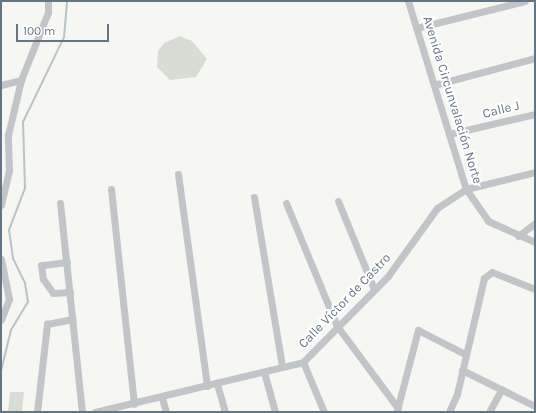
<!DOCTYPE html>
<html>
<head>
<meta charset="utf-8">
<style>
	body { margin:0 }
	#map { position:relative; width:536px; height:413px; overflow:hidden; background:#f6f6f3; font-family:Karla,sans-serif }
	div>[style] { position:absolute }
	.green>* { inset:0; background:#d7ddd4 }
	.stream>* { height:2px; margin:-1px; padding:0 1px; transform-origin:1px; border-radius:1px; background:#b7c4c8 }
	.minor>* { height:7px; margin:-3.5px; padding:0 3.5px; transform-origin:3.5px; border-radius:3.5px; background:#c1c5c8 }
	span { translate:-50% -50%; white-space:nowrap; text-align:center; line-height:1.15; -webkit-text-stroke:4px #fff; paint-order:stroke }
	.street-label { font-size:13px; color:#647684 }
	.frame { position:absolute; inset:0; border:2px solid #647684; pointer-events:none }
	.scale { position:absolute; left:16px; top:24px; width:93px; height:18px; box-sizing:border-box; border:2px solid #647684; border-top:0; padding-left:5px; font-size:12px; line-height:14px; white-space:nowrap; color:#647684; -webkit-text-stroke:3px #fff; paint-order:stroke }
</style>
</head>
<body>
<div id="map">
	<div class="green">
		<div style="clip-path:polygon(180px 36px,192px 41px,207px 59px,196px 77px,170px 80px,157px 67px,158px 51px,164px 43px)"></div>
		<div style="clip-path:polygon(10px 392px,24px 392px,22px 412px,8px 412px)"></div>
	</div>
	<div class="stream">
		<div style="left:1px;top:371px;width:42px;rotate:-76.3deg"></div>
		<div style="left:11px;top:330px;width:33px;rotate:-59deg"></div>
		<div style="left:28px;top:302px;width:19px;rotate:-99deg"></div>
		<div style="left:25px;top:283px;width:28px;rotate:-116deg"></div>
		<div style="left:13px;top:258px;width:28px;rotate:-98deg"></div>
		<div style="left:9px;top:230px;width:45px;rotate:-69.1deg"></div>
		<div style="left:25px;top:188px;width:66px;rotate:-91.7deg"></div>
		<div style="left:23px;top:122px;width:94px;rotate:-64.2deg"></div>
		<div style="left:64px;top:37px;width:36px;rotate:-85deg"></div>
	</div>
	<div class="minor">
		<div style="left:408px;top:1px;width:197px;rotate:72.9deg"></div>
		<div style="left:466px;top:189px;width:39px;rotate:55deg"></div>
		<div style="left:488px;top:221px;width:51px;rotate:24.1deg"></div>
		<div style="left:416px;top:28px;width:112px;rotate:-13.9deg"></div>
		<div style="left:1px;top:85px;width:21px;rotate:-14deg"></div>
		<div style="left:434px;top:85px;width:105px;rotate:-15deg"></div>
		<div style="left:449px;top:134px;width:88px;rotate:-13.1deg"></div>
		<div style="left:178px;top:174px;width:214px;rotate:82.2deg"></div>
		<div style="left:111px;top:189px;width:216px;rotate:83.9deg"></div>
		<div style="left:254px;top:197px;width:172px;rotate:80.6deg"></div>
		<div style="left:338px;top:201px;width:95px;rotate:67.8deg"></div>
		<div style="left:60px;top:203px;width:210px;rotate:84deg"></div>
		<div style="left:286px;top:203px;width:133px;rotate:67.5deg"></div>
		<div style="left:337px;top:326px;width:102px;rotate:53.4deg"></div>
		<div style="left:1px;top:205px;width:36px;rotate:-77deg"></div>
		<div style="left:9px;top:170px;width:35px;rotate:-92deg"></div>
		<div style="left:8px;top:135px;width:57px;rotate:-76.7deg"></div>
		<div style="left:21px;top:80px;width:73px;rotate:-68.3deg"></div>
		<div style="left:48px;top:12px;width:11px;rotate:-90deg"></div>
		<div style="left:518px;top:236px;width:21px;rotate:-37deg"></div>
		<div style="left:1px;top:259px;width:41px;rotate:78.7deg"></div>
		<div style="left:9px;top:299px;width:22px;rotate:111deg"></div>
		<div style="left:67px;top:262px;width:26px;rotate:173deg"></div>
		<div style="left:41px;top:265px;width:14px;rotate:82deg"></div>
		<div style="left:43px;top:279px;width:17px;rotate:54deg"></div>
		<div style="left:53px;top:293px;width:17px;rotate:-3deg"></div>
		<div style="left:303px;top:362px;width:54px;rotate:67.2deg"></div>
		<div style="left:462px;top:370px;width:81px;rotate:26.3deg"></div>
		<div style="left:264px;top:372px;width:41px;rotate:74.6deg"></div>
		<div style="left:217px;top:384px;width:29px;rotate:74deg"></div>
		<div style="left:162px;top:398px;width:15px;rotate:74deg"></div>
		<div style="left:397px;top:410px;width:83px;rotate:-75.3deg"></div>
		<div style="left:418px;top:330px;width:53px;rotate:27.1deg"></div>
		<div style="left:37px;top:412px;width:89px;rotate:-83.5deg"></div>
		<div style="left:47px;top:324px;width:26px;rotate:-11deg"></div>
		<div style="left:95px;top:412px;width:214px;rotate:-13.5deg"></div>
		<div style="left:303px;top:362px;width:121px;rotate:-45.3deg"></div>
		<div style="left:388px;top:276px;width:84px;rotate:-54.2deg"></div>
		<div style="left:437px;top:208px;width:35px;rotate:-33deg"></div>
		<div style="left:466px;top:189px;width:71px;rotate:-13.8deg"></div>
		<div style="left:449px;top:412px;width:20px;rotate:-66deg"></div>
		<div style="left:457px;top:394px;width:119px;rotate:-76.9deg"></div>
		<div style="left:484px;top:278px;width:10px;rotate:-37deg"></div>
		<div style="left:492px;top:272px;width:46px;rotate:21.6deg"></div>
		<div style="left:489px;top:412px;width:26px;rotate:-61deg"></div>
	</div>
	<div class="street-label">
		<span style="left:452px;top:100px;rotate:73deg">Avenida Circunvalación Norte</span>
		<span style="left:501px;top:110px;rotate:-14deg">Calle J</span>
		<span style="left:345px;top:301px;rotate:-46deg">Calle Víctor de Castro</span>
	</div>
	<div class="frame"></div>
	<div class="scale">100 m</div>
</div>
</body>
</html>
